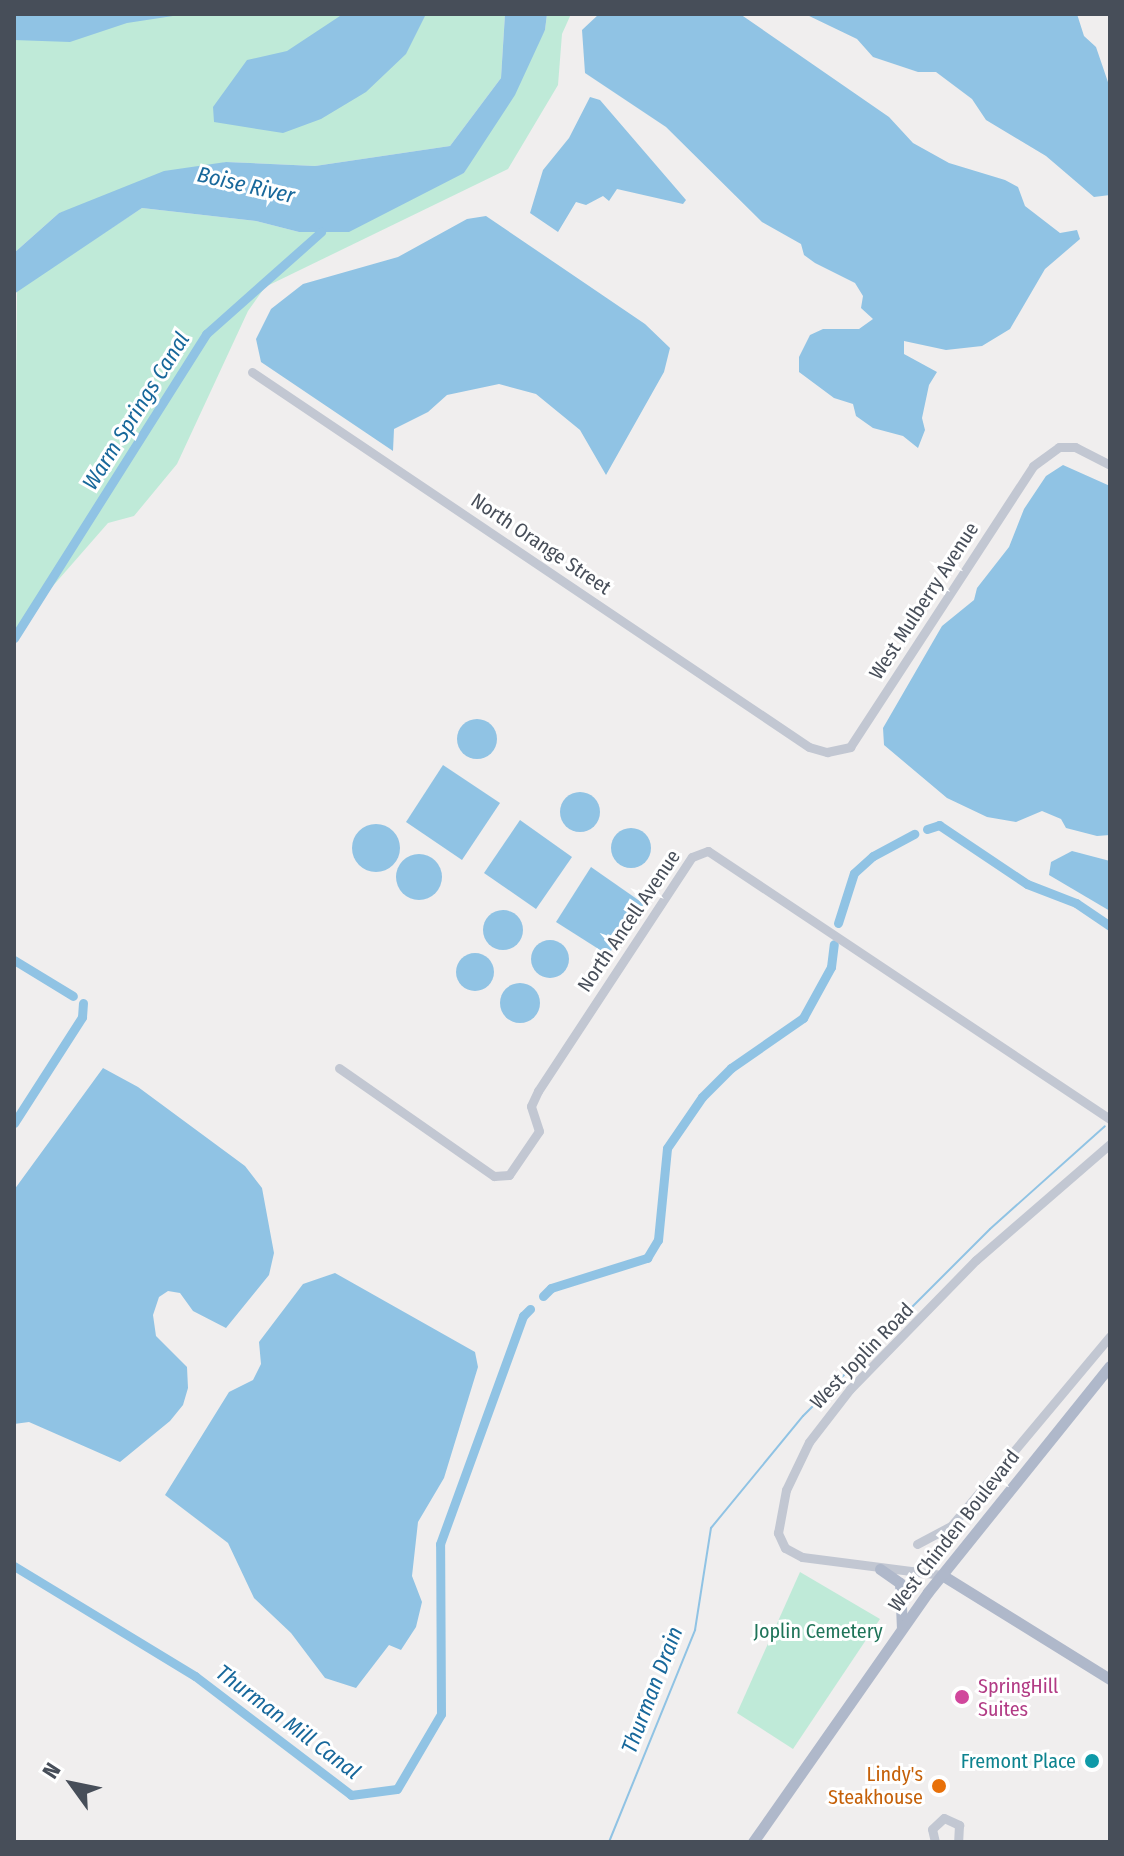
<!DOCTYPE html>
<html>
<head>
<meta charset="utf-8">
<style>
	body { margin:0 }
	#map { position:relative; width:1124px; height:1856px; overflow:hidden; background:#f0eeee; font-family:"Fira Sans Condensed",sans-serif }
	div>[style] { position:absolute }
	.green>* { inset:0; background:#bfead8 }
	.water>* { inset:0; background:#90c3e4 }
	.round { border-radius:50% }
	.stream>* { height:2px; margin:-1px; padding:0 1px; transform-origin:1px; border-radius:1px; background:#90c3e4 }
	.canal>* { height:9px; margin:-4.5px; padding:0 4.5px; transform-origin:4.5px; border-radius:4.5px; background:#90c3e4 }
	.minor>* { height:9px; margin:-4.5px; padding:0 4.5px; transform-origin:4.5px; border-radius:4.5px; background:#c2c7d2 }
	.major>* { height:11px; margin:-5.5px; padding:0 5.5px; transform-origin:5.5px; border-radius:5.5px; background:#afb8ca }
	.dots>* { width:22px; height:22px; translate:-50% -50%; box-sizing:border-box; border:4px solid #fff; border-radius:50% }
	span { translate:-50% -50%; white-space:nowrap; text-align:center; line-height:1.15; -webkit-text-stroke:6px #fff; paint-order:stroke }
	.street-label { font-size:20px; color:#474e59 }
	.park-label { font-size:20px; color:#1f7459 }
	.hotel-label { font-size:20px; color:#b23c85 }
	.left { translate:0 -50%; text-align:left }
	.culture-label { font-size:20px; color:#0d838f }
	.right { translate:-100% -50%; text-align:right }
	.food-label { font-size:20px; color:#c56008 }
	.water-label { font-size:22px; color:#18689b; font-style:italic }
	.frame { position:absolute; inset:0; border:16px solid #474e59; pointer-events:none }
	.north { position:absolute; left:32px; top:1744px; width:80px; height:80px; -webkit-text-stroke:6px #fff; paint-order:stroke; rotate:303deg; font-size:22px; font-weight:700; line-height:32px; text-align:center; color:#474e59 }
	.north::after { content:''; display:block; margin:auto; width:28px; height:36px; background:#474e59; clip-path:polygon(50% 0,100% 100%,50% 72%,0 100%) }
</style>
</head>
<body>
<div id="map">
	<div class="green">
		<div style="clip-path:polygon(14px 14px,505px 14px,501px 78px,450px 146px,315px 166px,226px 162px,59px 213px,14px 253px)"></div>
		<div style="clip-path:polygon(547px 14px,571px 14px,562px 34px,558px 85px,508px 169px,265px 287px,248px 311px,177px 464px,134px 516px,108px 523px,24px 619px,14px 638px,17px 290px,142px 208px,256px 221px,299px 232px,464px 173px,545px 30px)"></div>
		<div style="clip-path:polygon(800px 1572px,880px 1619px,793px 1749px,737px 1713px)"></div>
	</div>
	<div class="water">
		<div style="clip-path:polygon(14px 14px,186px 14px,127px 23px,70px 42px,14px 40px)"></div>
		<div style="clip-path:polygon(343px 14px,426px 14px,406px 54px,366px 92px,321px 119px,283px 133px,214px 122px,213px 107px,247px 60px,287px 51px)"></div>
		<div style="clip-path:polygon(505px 14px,547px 14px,545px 30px,515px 95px,464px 173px,349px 232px,299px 232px,256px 221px,142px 208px,14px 294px,14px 253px,59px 213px,164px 171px,226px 162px,315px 166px,450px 146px,501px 78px)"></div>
		<div style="clip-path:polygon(599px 14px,740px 14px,889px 117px,913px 143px,949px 163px,1005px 180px,1018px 187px,1025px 206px,1060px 233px,1077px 230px,1080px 239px,1045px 269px,1010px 329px,982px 346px,946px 350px,904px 341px,904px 354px,937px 372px,929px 385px,922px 418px,925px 430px,918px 448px,903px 436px,873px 428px,856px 416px,853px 404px,834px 398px,799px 372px,799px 357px,810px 335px,823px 329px,859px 329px,873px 319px,861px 308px,863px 296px,855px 283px,815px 263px,804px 255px,801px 244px,762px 222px,666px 127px,585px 73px,582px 30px)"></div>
		<div style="clip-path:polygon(805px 14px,1077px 14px,1084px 36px,1096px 47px,1110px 88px,1110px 195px,1094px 197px,1046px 156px,986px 120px,972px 99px,936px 72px,918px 72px,873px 57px,857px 39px)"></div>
		<div style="clip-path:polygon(590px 97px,600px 100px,686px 200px,683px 204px,617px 189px,609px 201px,603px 196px,586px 205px,576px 202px,558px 232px,530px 213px,543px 170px,569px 138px)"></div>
		<div style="clip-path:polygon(486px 216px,645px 324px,670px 348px,664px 372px,606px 475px,580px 430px,536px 394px,499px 384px,447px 395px,428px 412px,394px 429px,393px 451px,261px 362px,256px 339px,271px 309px,303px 284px,398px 257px,467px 219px)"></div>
		<div style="clip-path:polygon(1063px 465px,1110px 486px,1110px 835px,1097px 836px,1066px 828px,1061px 819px,1042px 811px,1016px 822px,987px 817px,947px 798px,884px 745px,883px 728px,942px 626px,974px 600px,977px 588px,1009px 547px,1024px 509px,1046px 476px)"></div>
		<div class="round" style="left:457px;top:719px;width:40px;height:40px"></div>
		<div style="clip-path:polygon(443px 765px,500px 803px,462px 860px,406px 822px)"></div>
		<div class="round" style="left:560px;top:792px;width:40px;height:40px"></div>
		<div style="clip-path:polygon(520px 820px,572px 857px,536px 909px,484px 873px)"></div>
		<div class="round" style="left:352px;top:824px;width:48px;height:48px"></div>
		<div class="round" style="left:611px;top:828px;width:40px;height:40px"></div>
		<div style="clip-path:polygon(1072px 851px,1110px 861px,1110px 911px,1049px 875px,1051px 862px)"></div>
		<div class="round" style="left:396px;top:854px;width:46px;height:46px"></div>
		<div style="clip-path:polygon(591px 867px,644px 904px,608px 955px,556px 922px)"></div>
		<div class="round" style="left:483px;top:910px;width:40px;height:40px"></div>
		<div class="round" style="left:531px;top:940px;width:38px;height:38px"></div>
		<div class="round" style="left:456px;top:953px;width:38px;height:38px"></div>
		<div class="round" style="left:500px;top:983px;width:40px;height:40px"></div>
		<div style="clip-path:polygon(103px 1068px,138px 1087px,245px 1166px,262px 1188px,274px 1253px,269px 1275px,226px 1328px,193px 1311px,180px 1293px,168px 1291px,159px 1297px,153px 1315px,156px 1336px,187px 1367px,188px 1388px,183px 1405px,170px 1421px,120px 1462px,29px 1422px,14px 1424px,14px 1190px)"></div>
		<div style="clip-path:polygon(335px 1273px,475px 1352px,478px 1367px,444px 1478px,418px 1522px,412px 1576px,422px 1602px,416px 1627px,401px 1650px,389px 1645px,356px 1688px,325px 1678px,291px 1633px,254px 1598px,228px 1543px,165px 1495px,229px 1392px,253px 1380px,261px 1364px,259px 1342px,303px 1284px)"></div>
	</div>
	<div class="stream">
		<div style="left:883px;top:1336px;width:151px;rotate:-45deg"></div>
		<div style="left:990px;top:1229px;width:154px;rotate:-41.8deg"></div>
		<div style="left:609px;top:1842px;width:229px;rotate:-67.9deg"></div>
		<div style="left:695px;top:1630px;width:103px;rotate:-81.1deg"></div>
		<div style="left:711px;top:1528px;width:145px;rotate:-50.6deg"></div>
		<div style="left:803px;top:1416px;width:78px;rotate:-45deg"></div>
	</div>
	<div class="canal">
		<div style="left:14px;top:638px;width:360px;rotate:-57.7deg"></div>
		<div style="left:206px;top:334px;width:154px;rotate:-41.6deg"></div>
		<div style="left:927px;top:829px;width:13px;rotate:-18deg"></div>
		<div style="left:939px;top:825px;width:106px;rotate:33.8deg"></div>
		<div style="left:1027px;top:884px;width:53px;rotate:21.2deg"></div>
		<div style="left:1076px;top:903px;width:41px;rotate:34.1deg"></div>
		<div style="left:838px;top:923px;width:52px;rotate:-72.3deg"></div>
		<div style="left:854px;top:873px;width:25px;rotate:-42deg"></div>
		<div style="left:873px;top:856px;width:47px;rotate:-28.2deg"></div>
		<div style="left:14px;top:960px;width:69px;rotate:31.4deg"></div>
		<div style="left:14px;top:1123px;width:126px;rotate:-57.3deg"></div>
		<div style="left:82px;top:1017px;width:14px;rotate:-86deg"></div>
		<div style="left:543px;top:1296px;width:11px;rotate:-45deg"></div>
		<div style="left:551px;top:1288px;width:101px;rotate:-17.4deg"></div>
		<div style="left:647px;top:1258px;width:21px;rotate:-59deg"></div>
		<div style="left:658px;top:1240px;width:92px;rotate:-84.4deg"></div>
		<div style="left:667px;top:1148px;width:62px;rotate:-55.5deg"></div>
		<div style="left:702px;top:1097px;width:41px;rotate:-45deg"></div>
		<div style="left:731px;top:1068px;width:88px;rotate:-34.8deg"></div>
		<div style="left:803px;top:1018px;width:58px;rotate:-61.2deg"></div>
		<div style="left:831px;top:967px;width:23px;rotate:-83deg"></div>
		<div style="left:14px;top:1566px;width:212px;rotate:31.3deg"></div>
		<div style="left:195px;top:1676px;width:196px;rotate:37.3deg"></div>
		<div style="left:351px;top:1795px;width:46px;rotate:-7.4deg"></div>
		<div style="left:397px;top:1789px;width:87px;rotate:-59.6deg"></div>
		<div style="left:441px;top:1714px;width:170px;rotate:-90.3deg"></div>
		<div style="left:440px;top:1544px;width:243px;rotate:-70deg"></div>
		<div style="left:523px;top:1316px;width:10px;rotate:-45deg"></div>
	</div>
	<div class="minor">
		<div style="left:252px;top:372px;width:671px;rotate:33.95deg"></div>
		<div style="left:809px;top:747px;width:19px;rotate:16deg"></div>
		<div style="left:827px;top:752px;width:24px;rotate:-12deg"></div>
		<div style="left:850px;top:747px;width:335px;rotate:-56.9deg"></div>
		<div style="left:1033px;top:466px;width:32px;rotate:-36deg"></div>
		<div style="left:1059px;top:447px;width:16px"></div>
		<div style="left:1075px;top:447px;width:39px;rotate:27deg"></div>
		<div style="left:339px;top:1068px;width:189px;rotate:34.9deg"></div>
		<div style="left:494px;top:1176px;width:15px;rotate:-4deg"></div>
		<div style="left:509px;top:1175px;width:53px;rotate:-55.7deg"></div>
		<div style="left:539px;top:1131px;width:26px;rotate:-108deg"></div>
		<div style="left:531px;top:1106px;width:17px;rotate:-65deg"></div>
		<div style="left:538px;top:1091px;width:280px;rotate:-56.7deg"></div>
		<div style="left:692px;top:857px;width:17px;rotate:-21deg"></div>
		<div style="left:708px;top:851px;width:483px;rotate:33.7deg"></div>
		<div style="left:917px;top:1544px;width:40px;rotate:-28deg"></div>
		<div style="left:952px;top:1525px;width:246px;rotate:-50.1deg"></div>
		<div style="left:942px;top:1575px;width:141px;rotate:-172.7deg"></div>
		<div style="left:802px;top:1557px;width:19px;rotate:-152deg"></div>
		<div style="left:785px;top:1548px;width:17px;rotate:-115deg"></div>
		<div style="left:778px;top:1533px;width:44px;rotate:-79.5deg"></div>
		<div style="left:786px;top:1490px;width:53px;rotate:-64.4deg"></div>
		<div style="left:809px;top:1442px;width:67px;rotate:-52.3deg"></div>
		<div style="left:850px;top:1389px;width:180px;rotate:-45.7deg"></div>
		<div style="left:976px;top:1260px;width:177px;rotate:-40.9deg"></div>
		<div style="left:935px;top:1842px;width:13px;rotate:-103deg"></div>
		<div style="left:932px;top:1829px;width:16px;rotate:-43deg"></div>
		<div style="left:944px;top:1818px;width:17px;rotate:25deg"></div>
		<div style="left:959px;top:1825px;width:17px;rotate:93deg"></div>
	</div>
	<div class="major">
		<div style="left:880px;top:1569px;width:24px;rotate:35deg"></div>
		<div style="left:900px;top:1583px;width:45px;rotate:87.5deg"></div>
		<div style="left:942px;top:1575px;width:198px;rotate:31.8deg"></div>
		<div style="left:753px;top:1842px;width:305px;rotate:-55deg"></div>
		<div style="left:928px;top:1592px;width:290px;rotate:-51.2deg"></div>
	</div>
	<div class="dots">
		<div style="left:962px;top:1697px;background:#d1479c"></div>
		<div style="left:1092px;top:1761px;background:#0f9aa8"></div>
		<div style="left:939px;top:1786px;background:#e8710a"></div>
	</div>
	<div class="street-label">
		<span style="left:541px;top:544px;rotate:34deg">North Orange Street</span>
		<span style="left:924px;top:601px;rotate:-57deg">West Mulberry Avenue</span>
		<span style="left:629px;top:921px;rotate:-56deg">North Ancell Avenue</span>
		<span style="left:862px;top:1356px;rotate:-46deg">West Joplin Road</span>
		<span style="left:954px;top:1531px;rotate:-52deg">West Chinden Boulevard</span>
	</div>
	<div class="park-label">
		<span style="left:818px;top:1631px">Joplin Cemetery</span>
	</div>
	<div class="hotel-label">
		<span class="left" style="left:978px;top:1698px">SpringHill<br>Suites</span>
	</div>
	<div class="culture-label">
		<span class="right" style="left:1076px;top:1761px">Fremont Place</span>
	</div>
	<div class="food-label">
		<span class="right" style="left:923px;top:1786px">Lindy's<br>Steakhouse</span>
	</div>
	<div class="water-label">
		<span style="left:246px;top:185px;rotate:13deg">Boise River</span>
		<span style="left:136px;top:411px;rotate:-58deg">Warm Springs Canal</span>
		<span style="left:652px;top:1690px;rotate:-69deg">Thurman Drain</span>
		<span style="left:288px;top:1722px;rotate:37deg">Thurman Mill Canal</span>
	</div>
	<div class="frame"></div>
	<div class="north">N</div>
</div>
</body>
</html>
